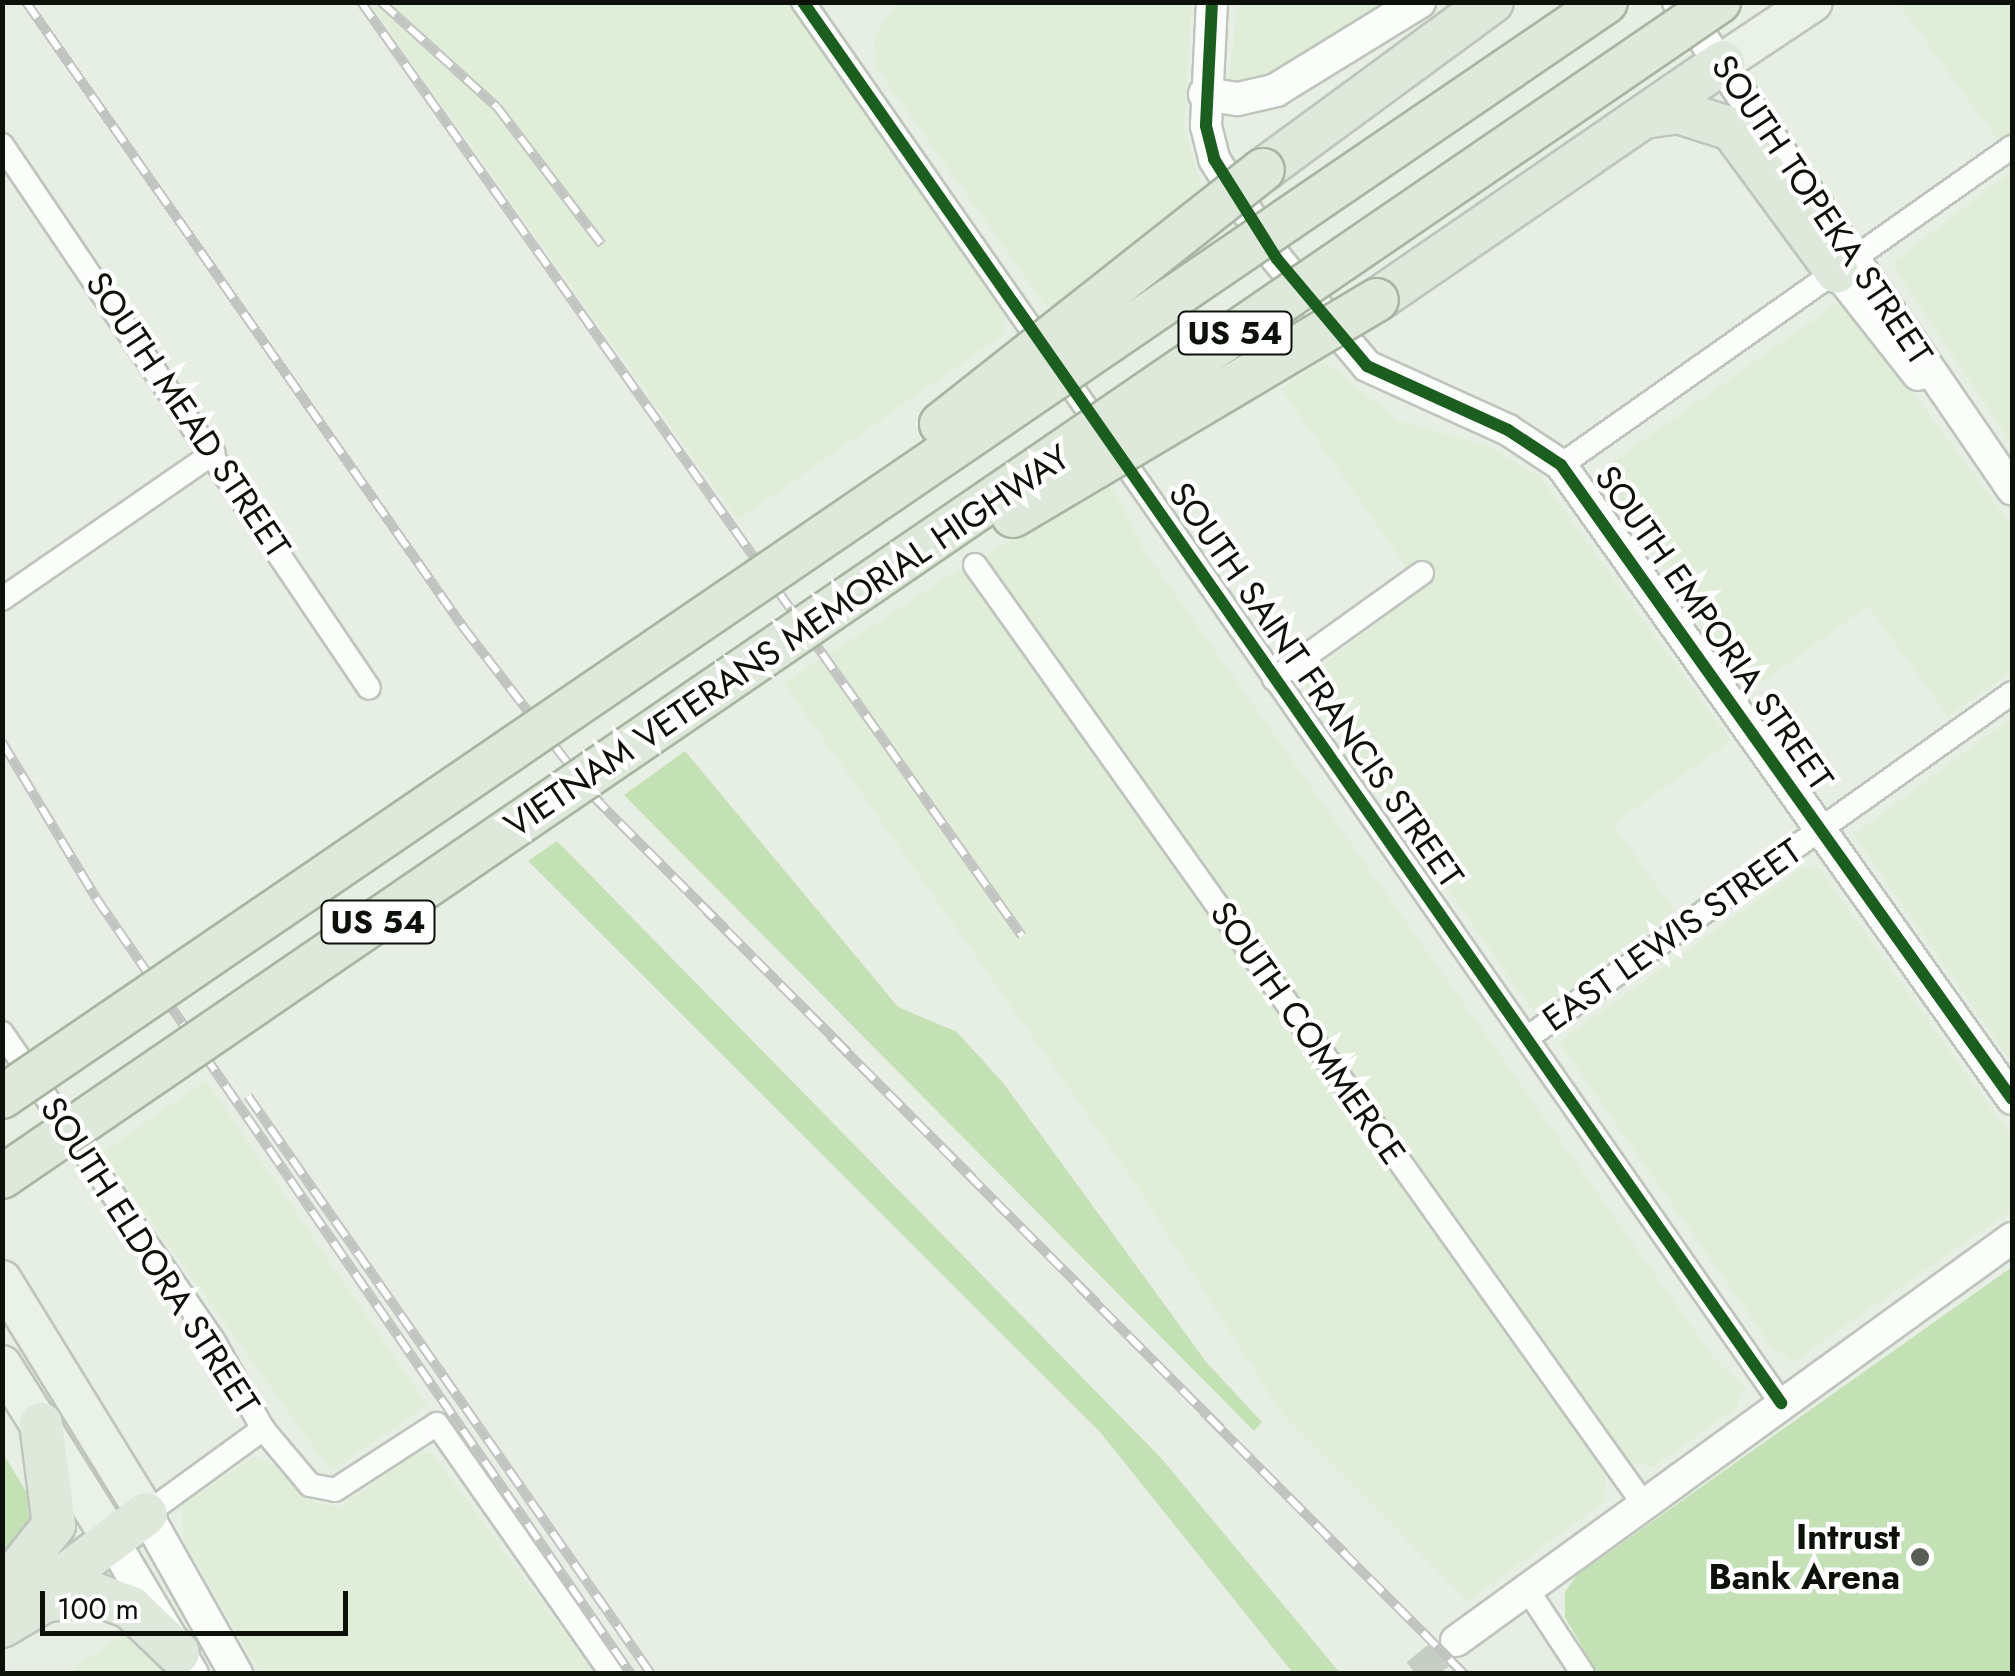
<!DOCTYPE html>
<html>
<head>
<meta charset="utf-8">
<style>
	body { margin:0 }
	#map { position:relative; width:2015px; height:1676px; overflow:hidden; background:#e7efe4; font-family:Jost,sans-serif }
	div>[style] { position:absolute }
	.built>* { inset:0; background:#e0eed9 }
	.green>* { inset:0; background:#c4e1b6 }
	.tertiary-tunnel>* { height:30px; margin-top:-15px; transform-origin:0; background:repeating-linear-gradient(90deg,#c6cec3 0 30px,transparent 0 45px) }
	.roads { filter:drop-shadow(2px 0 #bec5bc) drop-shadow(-2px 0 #bec5bc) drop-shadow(0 2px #bec5bc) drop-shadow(0 -2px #bec5bc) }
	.minor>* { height:22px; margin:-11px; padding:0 11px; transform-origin:11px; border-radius:11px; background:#fbfdfb }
	.tertiary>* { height:30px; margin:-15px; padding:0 15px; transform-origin:15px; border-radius:15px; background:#fbfdfb }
	.secondary>* { height:32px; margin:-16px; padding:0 16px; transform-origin:16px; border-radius:16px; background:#fbfdfb }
	.primary>* { height:38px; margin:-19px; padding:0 19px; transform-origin:19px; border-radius:19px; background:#eaf1e7 }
	.motorway>* { height:42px; margin:-21px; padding:0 21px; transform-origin:21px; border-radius:21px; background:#dfe9db }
	.rail>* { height:10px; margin-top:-5px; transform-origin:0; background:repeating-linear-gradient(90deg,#fff 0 19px,#c2c4c1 0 38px); box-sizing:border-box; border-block:2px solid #c2c4c1 }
	.bridges { filter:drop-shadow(2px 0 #a8b5a2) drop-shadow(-2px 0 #a8b5a2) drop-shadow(0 2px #a8b5a2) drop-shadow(0 -2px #a8b5a2) }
	.motorway-bridge>* { height:42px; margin:-21px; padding:0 21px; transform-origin:21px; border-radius:21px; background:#dfe9db }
	.cycleway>* { height:12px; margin:-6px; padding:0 6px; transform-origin:6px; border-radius:6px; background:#1b5e20 }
	.dots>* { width:28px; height:28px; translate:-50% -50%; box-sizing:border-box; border:5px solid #fff; border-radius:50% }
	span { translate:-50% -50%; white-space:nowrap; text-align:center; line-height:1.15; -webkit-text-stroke:9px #fff; paint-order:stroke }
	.shield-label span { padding:2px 8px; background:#fff; border:2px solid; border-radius:8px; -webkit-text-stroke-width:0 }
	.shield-label { font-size:32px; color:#0c1109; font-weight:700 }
	.street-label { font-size:35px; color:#0c1109 }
	.poi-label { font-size:35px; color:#0c1109; font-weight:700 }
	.right { translate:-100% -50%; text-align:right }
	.frame { position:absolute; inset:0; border:5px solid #0c1109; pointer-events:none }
	.scale { position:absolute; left:40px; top:1591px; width:308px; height:45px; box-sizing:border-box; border:5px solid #0c1109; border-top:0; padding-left:12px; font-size:30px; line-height:35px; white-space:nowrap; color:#0c1109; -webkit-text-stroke:8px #fff; paint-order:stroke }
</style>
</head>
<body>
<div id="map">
	<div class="built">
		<div style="clip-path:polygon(369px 3px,791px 3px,1003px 308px,1004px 334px,738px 520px)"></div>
		<div style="clip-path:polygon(897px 3px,1192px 3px,1184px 127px,1204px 195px,1051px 313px,876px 67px,874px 36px)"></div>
		<div style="clip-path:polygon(1238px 3px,1394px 3px,1269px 81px,1228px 84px)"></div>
		<div style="clip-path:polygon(1898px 3px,2012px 3px,2012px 138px,2002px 146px)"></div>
		<div style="clip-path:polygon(2012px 171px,2012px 445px,1892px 263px)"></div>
		<div style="clip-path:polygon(1843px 299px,2012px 525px,2012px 671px,1948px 716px,1868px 606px,1750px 691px,1598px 472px)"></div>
		<div style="clip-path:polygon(1323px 360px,1399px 421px,1486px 445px,1540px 477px,1731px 741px,1613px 824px,1676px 913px,1542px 1009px,1531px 1008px,1301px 681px,1422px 589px,1281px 389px)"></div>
		<div style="clip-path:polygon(1109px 482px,1144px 550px,1714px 1358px,1745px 1387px,1737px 1407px,1653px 1467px,1627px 1461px,983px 556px)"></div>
		<div style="clip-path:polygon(966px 565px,1606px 1475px,1604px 1502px,1468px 1601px,1283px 1415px,1131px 1177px,784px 683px)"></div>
		<div style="clip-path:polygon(2012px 717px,2012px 1063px,1854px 835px)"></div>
		<div style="clip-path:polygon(1818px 867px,2012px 1137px,2012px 1210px,1793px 1362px,1772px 1347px,1559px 1042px,1802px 868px)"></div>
		<div style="clip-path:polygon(206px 1080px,427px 1405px,331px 1471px,102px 1153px)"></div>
		<div style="clip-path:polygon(432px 1453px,594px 1673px,260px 1673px,183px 1540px,183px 1504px,254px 1457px,280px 1467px,315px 1503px,340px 1507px,414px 1455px)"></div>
		<div style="clip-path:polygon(136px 1624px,173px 1674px,67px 1674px)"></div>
	</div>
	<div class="green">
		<div style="clip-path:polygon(685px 751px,898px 1007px,957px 1032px,1004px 1084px,1207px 1363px,1262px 1422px,1254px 1431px,624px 795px)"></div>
		<div style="clip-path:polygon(557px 841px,1162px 1459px,1340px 1673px,1293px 1673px,1100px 1432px,528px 861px)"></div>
		<div style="clip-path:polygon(2012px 1267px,2012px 1673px,1597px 1673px,1565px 1617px,1565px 1592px,1577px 1575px)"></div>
		<div style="clip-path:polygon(2px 1452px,38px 1511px,2px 1574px)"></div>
	</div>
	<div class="tertiary-tunnel">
		<div style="left:1416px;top:1674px;width:52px;rotate:-39.5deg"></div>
	</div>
	<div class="roads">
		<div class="minor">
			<div style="left:803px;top:2px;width:1709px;rotate:55.08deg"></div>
			<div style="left:2px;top:145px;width:655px;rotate:55.95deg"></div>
			<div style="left:1561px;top:465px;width:552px;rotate:-35.19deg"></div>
			<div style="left:975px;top:565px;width:1150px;rotate:54.55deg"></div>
			<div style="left:2px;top:599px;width:257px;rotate:-34.6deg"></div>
			<div style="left:1274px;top:679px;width:182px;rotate:-35.6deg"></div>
			<div style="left:2px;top:1033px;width:373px;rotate:55.5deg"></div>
			<div style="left:213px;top:1340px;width:102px;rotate:60.7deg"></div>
			<div style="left:263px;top:1429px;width:73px;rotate:50deg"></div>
			<div style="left:310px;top:1485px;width:25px;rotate:11deg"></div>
			<div style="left:335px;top:1490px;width:121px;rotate:-32.9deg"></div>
			<div style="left:437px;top:1424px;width:305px;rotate:55deg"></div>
			<div style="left:1527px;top:1038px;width:595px;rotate:-35.43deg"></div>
			<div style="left:146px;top:1514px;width:145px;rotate:-36deg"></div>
			<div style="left:1525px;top:1586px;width:105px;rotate:56.6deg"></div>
		</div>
		<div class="tertiary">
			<div style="left:1212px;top:2px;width:124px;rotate:92.8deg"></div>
			<div style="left:1206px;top:126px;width:34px;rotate:76deg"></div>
			<div style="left:1214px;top:159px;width:118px;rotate:57.8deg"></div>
			<div style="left:1277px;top:259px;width:140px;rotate:49.9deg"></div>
			<div style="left:1367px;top:366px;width:155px;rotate:24.4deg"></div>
			<div style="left:1508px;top:430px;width:64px;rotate:33.4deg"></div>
			<div style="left:1561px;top:465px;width:778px;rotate:54.57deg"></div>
			<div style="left:1678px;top:2px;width:591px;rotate:55.56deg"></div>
			<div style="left:1837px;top:272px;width:131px;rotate:51.8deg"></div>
			<div style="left:1456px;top:1641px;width:687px;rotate:-35.94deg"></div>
		</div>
		<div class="secondary">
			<div style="left:1205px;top:94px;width:33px;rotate:9deg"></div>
			<div style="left:1238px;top:99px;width:39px;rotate:-13deg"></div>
			<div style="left:1276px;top:90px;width:168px;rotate:-31.6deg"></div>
			<div style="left:146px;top:1514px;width:184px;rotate:60.6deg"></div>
			<div style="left:112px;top:1540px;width:156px;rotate:59.2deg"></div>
		</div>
		<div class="primary">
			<div style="left:1723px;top:62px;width:108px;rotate:-33.7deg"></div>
			<div style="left:2px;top:1280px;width:275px;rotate:58.4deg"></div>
			<div style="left:2px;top:1365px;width:207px;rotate:57.8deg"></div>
		</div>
		<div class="motorway">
			<div style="left:1644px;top:117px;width:34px;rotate:-8deg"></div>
			<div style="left:1678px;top:112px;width:57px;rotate:17.5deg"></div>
			<div style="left:1732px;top:129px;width:177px;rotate:53.7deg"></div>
			<div style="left:1263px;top:170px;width:284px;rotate:-36.3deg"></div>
			<div style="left:1377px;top:300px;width:420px;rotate:-34.5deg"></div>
			<div style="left:5px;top:1587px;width:79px;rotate:-51.7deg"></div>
			<div style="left:54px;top:1525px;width:102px;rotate:-97.3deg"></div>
			<div style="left:35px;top:1598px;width:139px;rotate:-37.1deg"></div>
			<div style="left:2px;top:1626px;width:49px;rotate:-30.8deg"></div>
			<div style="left:44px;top:1601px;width:51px;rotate:-7.8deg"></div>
			<div style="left:95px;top:1594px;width:39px;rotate:21deg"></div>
			<div style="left:131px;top:1608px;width:65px;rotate:43.8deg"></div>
		</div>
	</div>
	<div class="rail">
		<div style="left:26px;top:2px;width:763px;rotate:55.04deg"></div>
		<div style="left:463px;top:627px;width:213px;rotate:52.4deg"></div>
		<div style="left:593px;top:796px;width:1237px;rotate:45.23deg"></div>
		<div style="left:361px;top:2px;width:1144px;rotate:54.71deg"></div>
		<div style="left:381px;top:2px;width:156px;rotate:42.2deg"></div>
		<div style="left:497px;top:107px;width:173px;rotate:52.7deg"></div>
		<div style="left:2px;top:742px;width:182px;rotate:58.9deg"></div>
		<div style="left:96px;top:898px;width:943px;rotate:55.42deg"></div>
		<div style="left:248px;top:1096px;width:705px;rotate:55.11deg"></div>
	</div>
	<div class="bridges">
		<div class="motorway-bridge">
			<div style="left:941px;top:424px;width:410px;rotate:-38.3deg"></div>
			<div style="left:1013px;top:516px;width:423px;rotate:-30.7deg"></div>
			<div style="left:2px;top:1097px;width:1942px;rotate:-34.32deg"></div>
			<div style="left:2px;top:1177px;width:2081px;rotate:-34.39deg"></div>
		</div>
	</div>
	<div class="cycleway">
		<div style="left:803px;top:2px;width:1709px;rotate:55.08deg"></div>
		<div style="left:1212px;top:2px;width:124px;rotate:92.8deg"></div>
		<div style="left:1206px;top:126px;width:34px;rotate:76deg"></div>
		<div style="left:1214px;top:159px;width:118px;rotate:57.8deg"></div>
		<div style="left:1277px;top:259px;width:140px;rotate:49.9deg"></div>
		<div style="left:1367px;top:366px;width:155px;rotate:24.4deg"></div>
		<div style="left:1508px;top:430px;width:64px;rotate:33.4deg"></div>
		<div style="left:1561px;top:465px;width:778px;rotate:54.57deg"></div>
	</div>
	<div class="dots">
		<div style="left:1920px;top:1557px;background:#595f56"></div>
	</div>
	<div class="shield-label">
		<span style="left:1235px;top:333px">US 54</span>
		<span style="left:378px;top:922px">US 54</span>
	</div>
	<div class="street-label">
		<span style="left:1822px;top:210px;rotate:56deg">SOUTH TOPEKA STREET</span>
		<span style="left:188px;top:415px;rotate:56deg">SOUTH MEAD STREET</span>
		<span style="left:1714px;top:628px;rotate:55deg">SOUTH EMPORIA STREET</span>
		<span style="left:787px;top:641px;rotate:-34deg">VIETNAM VETERANS MEMORIAL HIGHWAY</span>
		<span style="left:1316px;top:685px;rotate:55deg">SOUTH SAINT FRANCIS STREET</span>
		<span style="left:1672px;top:935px;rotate:-35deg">EAST LEWIS STREET</span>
		<span style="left:1308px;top:1033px;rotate:55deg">SOUTH COMMERCE</span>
		<span style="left:150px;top:1256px;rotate:57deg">SOUTH ELDORA STREET</span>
	</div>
	<div class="poi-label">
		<span class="right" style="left:1900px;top:1557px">Intrust<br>Bank Arena</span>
	</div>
	<div class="frame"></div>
	<div class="scale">100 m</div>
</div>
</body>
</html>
